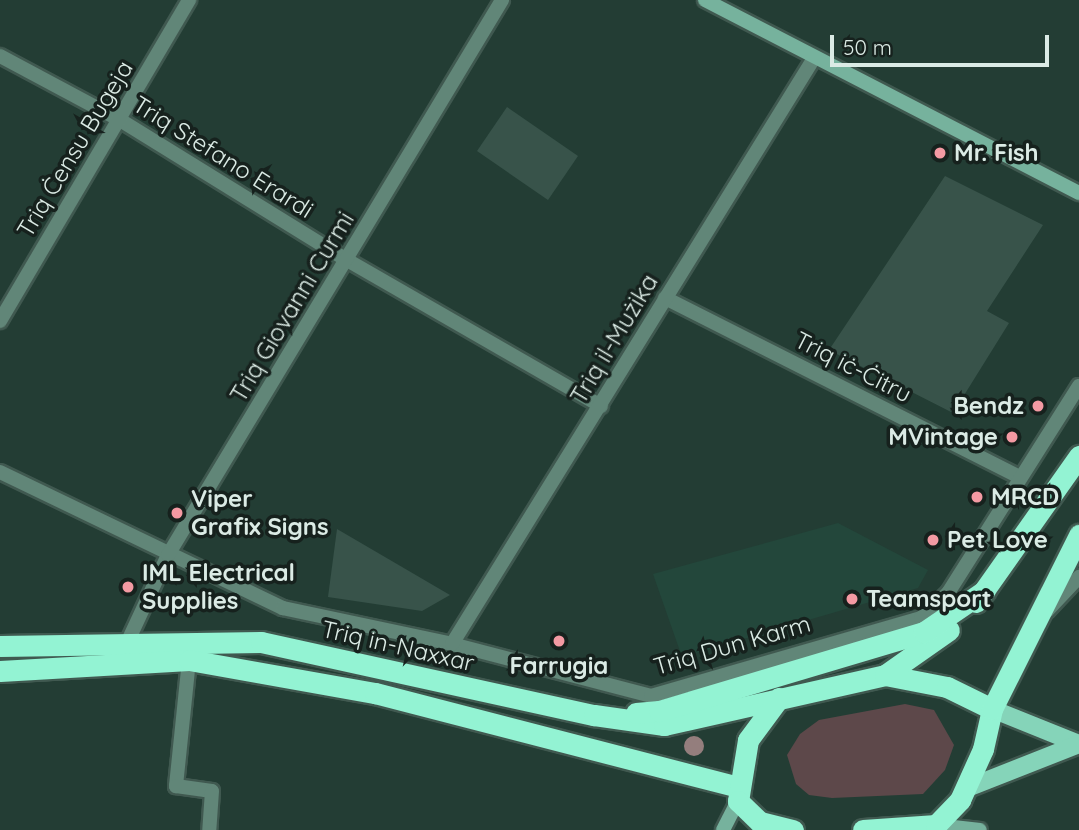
<!DOCTYPE html>
<html>
<head>
<meta charset="utf-8">
<style>
	body { margin:0 }
	#map { position:relative; width:1079px; height:830px; overflow:hidden; background:#233d34; font-family:Quicksand,sans-serif }
	div>[style] { position:absolute }
	.built>* { inset:0; background:#23473b }
	.green>* { inset:0; background:#5d484a }
	.building>* { inset:0; background:#38534a }
	.roads { filter:drop-shadow(2px 0 #405950) drop-shadow(-2px 0 #405950) drop-shadow(0 2px #405950) drop-shadow(0 -2px #405950) }
	.street>* { height:14px; margin:-7px; padding:0 7px; transform-origin:7px; border-radius:7px; background:#618678 }
	.secondary>* { height:14px; margin:-7px; padding:0 7px; transform-origin:7px; border-radius:7px; background:#76b29d }
	.primary>* { height:18px; margin:-9px; padding:0 9px; transform-origin:9px; border-radius:9px; background:#85d4b9 }
	.highway>* { height:21px; margin:-10.5px; padding:0 10.5px; transform-origin:10.5px; border-radius:10.5px; background:#93f3d3 }
	.trees>* { width:20px; height:20px; margin:-10px; border-radius:50%; background:#947e7d }
	.dots>* { width:19px; height:19px; translate:-50% -50%; box-sizing:border-box; border:4px solid #16211d; border-radius:50% }
	span { translate:-50% -50%; white-space:nowrap; text-align:center; line-height:1.15; -webkit-text-stroke:7px #16211d; paint-order:stroke }
	.street-label { font-size:24px; color:#dbebe5 }
	.poi-label { font-size:24px; color:#dbebe5; font-weight:700 }
	.left { translate:0 -50%; text-align:left }
	.right { translate:-100% -50%; text-align:right }
	.scale { position:absolute; left:830px; top:35px; width:219px; height:32px; box-sizing:border-box; border:4px solid #dbebe5; border-top:0; padding-left:9px; font-size:21px; line-height:24px; white-space:nowrap; color:#dbebe5; -webkit-text-stroke:5px #16211d; paint-order:stroke }
</style>
</head>
<body>
<div id="map">
	<div class="built">
		<div style="clip-path:polygon(838px 523px,928px 570px,918px 588px,682px 657px,653px 574px)"></div>
	</div>
	<div class="green">
		<div style="clip-path:polygon(905px 704px,934px 710px,954px 745px,945px 770px,923px 794px,832px 798px,809px 795px,796px 784px,787px 755px,800px 734px,819px 720px)"></div>
	</div>
	<div class="building">
		<div style="clip-path:polygon(507px 107px,578px 156px,548px 200px,477px 151px)"></div>
		<div style="clip-path:polygon(945px 176px,1043px 225px,987px 311px,1009px 323px,953px 413px,829px 350px)"></div>
		<div style="clip-path:polygon(337px 529px,450px 595px,422px 611px,328px 597px)"></div>
	</div>
	<div class="roads">
		<div class="street">
			<div style="left:0;top:56px;width:136px;rotate:28.1deg"></div>
			<div style="left:120px;top:120px;width:267px;rotate:31.7deg"></div>
			<div style="left:347px;top:260px;width:293px;rotate:29.9deg"></div>
			<div style="left:665px;top:298px;width:398px;rotate:26.8deg"></div>
			<div style="left:0;top:321px;width:373px;rotate:-59.5deg"></div>
			<div style="left:0;top:472px;width:314px;rotate:25.7deg"></div>
			<div style="left:283px;top:608px;width:173px;rotate:12deg"></div>
			<div style="left:452px;top:644px;width:206px;rotate:14.6deg"></div>
			<div style="left:651px;top:696px;width:281px;rotate:-16.1deg"></div>
			<div style="left:921px;top:618px;width:37px;rotate:-43deg"></div>
			<div style="left:948px;top:593px;width:245px;rotate:-57.7deg"></div>
			<div style="left:1047px;top:611px;width:47px;rotate:-46.7deg"></div>
			<div style="left:128px;top:641px;width:95px;rotate:-65.1deg"></div>
			<div style="left:168px;top:555px;width:648px;rotate:-58.96deg"></div>
			<div style="left:452px;top:644px;width:689px;rotate:-58.29deg"></div>
			<div style="left:189px;top:660px;width:127px;rotate:95.9deg"></div>
			<div style="left:176px;top:786px;width:36px;rotate:8deg"></div>
			<div style="left:212px;top:791px;width:39px;rotate:94deg"></div>
		</div>
		<div class="secondary">
			<div style="left:705px;top:0;width:421px;rotate:27.3deg"></div>
			<div style="left:936px;top:825px;width:44px;rotate:6.5deg"></div>
			<div style="left:723px;top:830px;width:33px;rotate:-63deg"></div>
		</div>
		<div class="primary">
			<div style="left:992px;top:709px;width:94px;rotate:21.9deg"></div>
			<div style="left:965px;top:789px;width:123px;rotate:-21.5deg"></div>
		</div>
		<div class="highway">
			<div style="left:976px;top:602px;width:179px;rotate:-54.8deg"></div>
			<div style="left:0;top:646px;width:261px;rotate:-0.9deg"></div>
			<div style="left:261px;top:642px;width:341px;rotate:12.4deg"></div>
			<div style="left:594px;top:715px;width:71px;rotate:8.1deg"></div>
			<div style="left:664px;top:725px;width:227px;rotate:-12.7deg"></div>
			<div style="left:885px;top:675px;width:63px;rotate:11deg"></div>
			<div style="left:947px;top:687px;width:50px;rotate:26.1deg"></div>
			<div style="left:0;top:671px;width:189px;rotate:-3.3deg"></div>
			<div style="left:189px;top:660px;width:189px;rotate:10.1deg"></div>
			<div style="left:375px;top:693px;width:376px;rotate:14.5deg"></div>
			<div style="left:885px;top:675px;width:78px;rotate:-35.1deg"></div>
			<div style="left:779px;top:698px;width:52px;rotate:126.4deg"></div>
			<div style="left:748px;top:740px;width:62px;rotate:99.3deg"></div>
			<div style="left:738px;top:801px;width:30px;rotate:44deg"></div>
			<div style="left:760px;top:822px;width:34px;rotate:14deg"></div>
			<div style="left:636px;top:713px;width:23px;rotate:-5deg"></div>
			<div style="left:659px;top:711px;width:277px;rotate:-16.6deg"></div>
			<div style="left:924px;top:632px;width:73px;rotate:-34.3deg"></div>
			<div style="left:863px;top:830px;width:73px;rotate:-3.9deg"></div>
			<div style="left:936px;top:825px;width:35px;rotate:-46deg"></div>
			<div style="left:960px;top:800px;width:56px;rotate:-65.7deg"></div>
			<div style="left:983px;top:749px;width:41px;rotate:-77.3deg"></div>
			<div style="left:992px;top:709px;width:195px;rotate:-63.4deg"></div>
		</div>
	</div>
	<div class="trees">
		<div style="left:694px;top:746px"></div>
	</div>
	<div class="dots">
		<div style="left:940px;top:153px;background:#f49aa3"></div>
		<div style="left:1038px;top:406px;background:#f49aa3"></div>
		<div style="left:1012px;top:437px;background:#f49aa3"></div>
		<div style="left:977px;top:497px;background:#f49aa3"></div>
		<div style="left:177px;top:513px;background:#f49aa3"></div>
		<div style="left:933px;top:540px;background:#f49aa3"></div>
		<div style="left:128px;top:587px;background:#f49aa3"></div>
		<div style="left:852px;top:599px;background:#f49aa3"></div>
		<div style="left:559px;top:641px;background:#f49aa3"></div>
	</div>
	<div class="street-label">
		<span style="left:75px;top:149px;rotate:-59deg">Triq Ċensu Bugeja</span>
		<span style="left:223px;top:157px;rotate:32deg">Triq Stefano Erardi</span>
		<span style="left:292px;top:307px;rotate:-59deg">Triq Giovanni Curmi</span>
		<span style="left:614px;top:339px;rotate:-59deg">Triq il-Mużika</span>
		<span style="left:853px;top:367px;rotate:27deg">Triq iċ-Ċitru</span>
		<span style="left:732px;top:645px;rotate:-16deg">Triq Dun Karm</span>
		<span style="left:398px;top:646px;rotate:13deg">Triq in-Naxxar</span>
	</div>
	<div class="poi-label">
		<span class="left" style="left:954px;top:153px">Mr. Fish</span>
		<span class="right" style="left:1024px;top:406px">Bendz</span>
		<span class="right" style="left:998px;top:437px">MVintage</span>
		<span class="left" style="left:991px;top:497px">MRCD</span>
		<span class="left" style="left:191px;top:513px">Viper<br>Grafix Signs</span>
		<span class="left" style="left:947px;top:540px">Pet Love</span>
		<span class="left" style="left:142px;top:587px">IML Electrical<br>Supplies</span>
		<span class="left" style="left:866px;top:599px">Teamsport</span>
		<span style="left:559px;top:666px">Farrugia</span>
	</div>
	<div class="scale">50 m</div>
</div>
</body>
</html>
